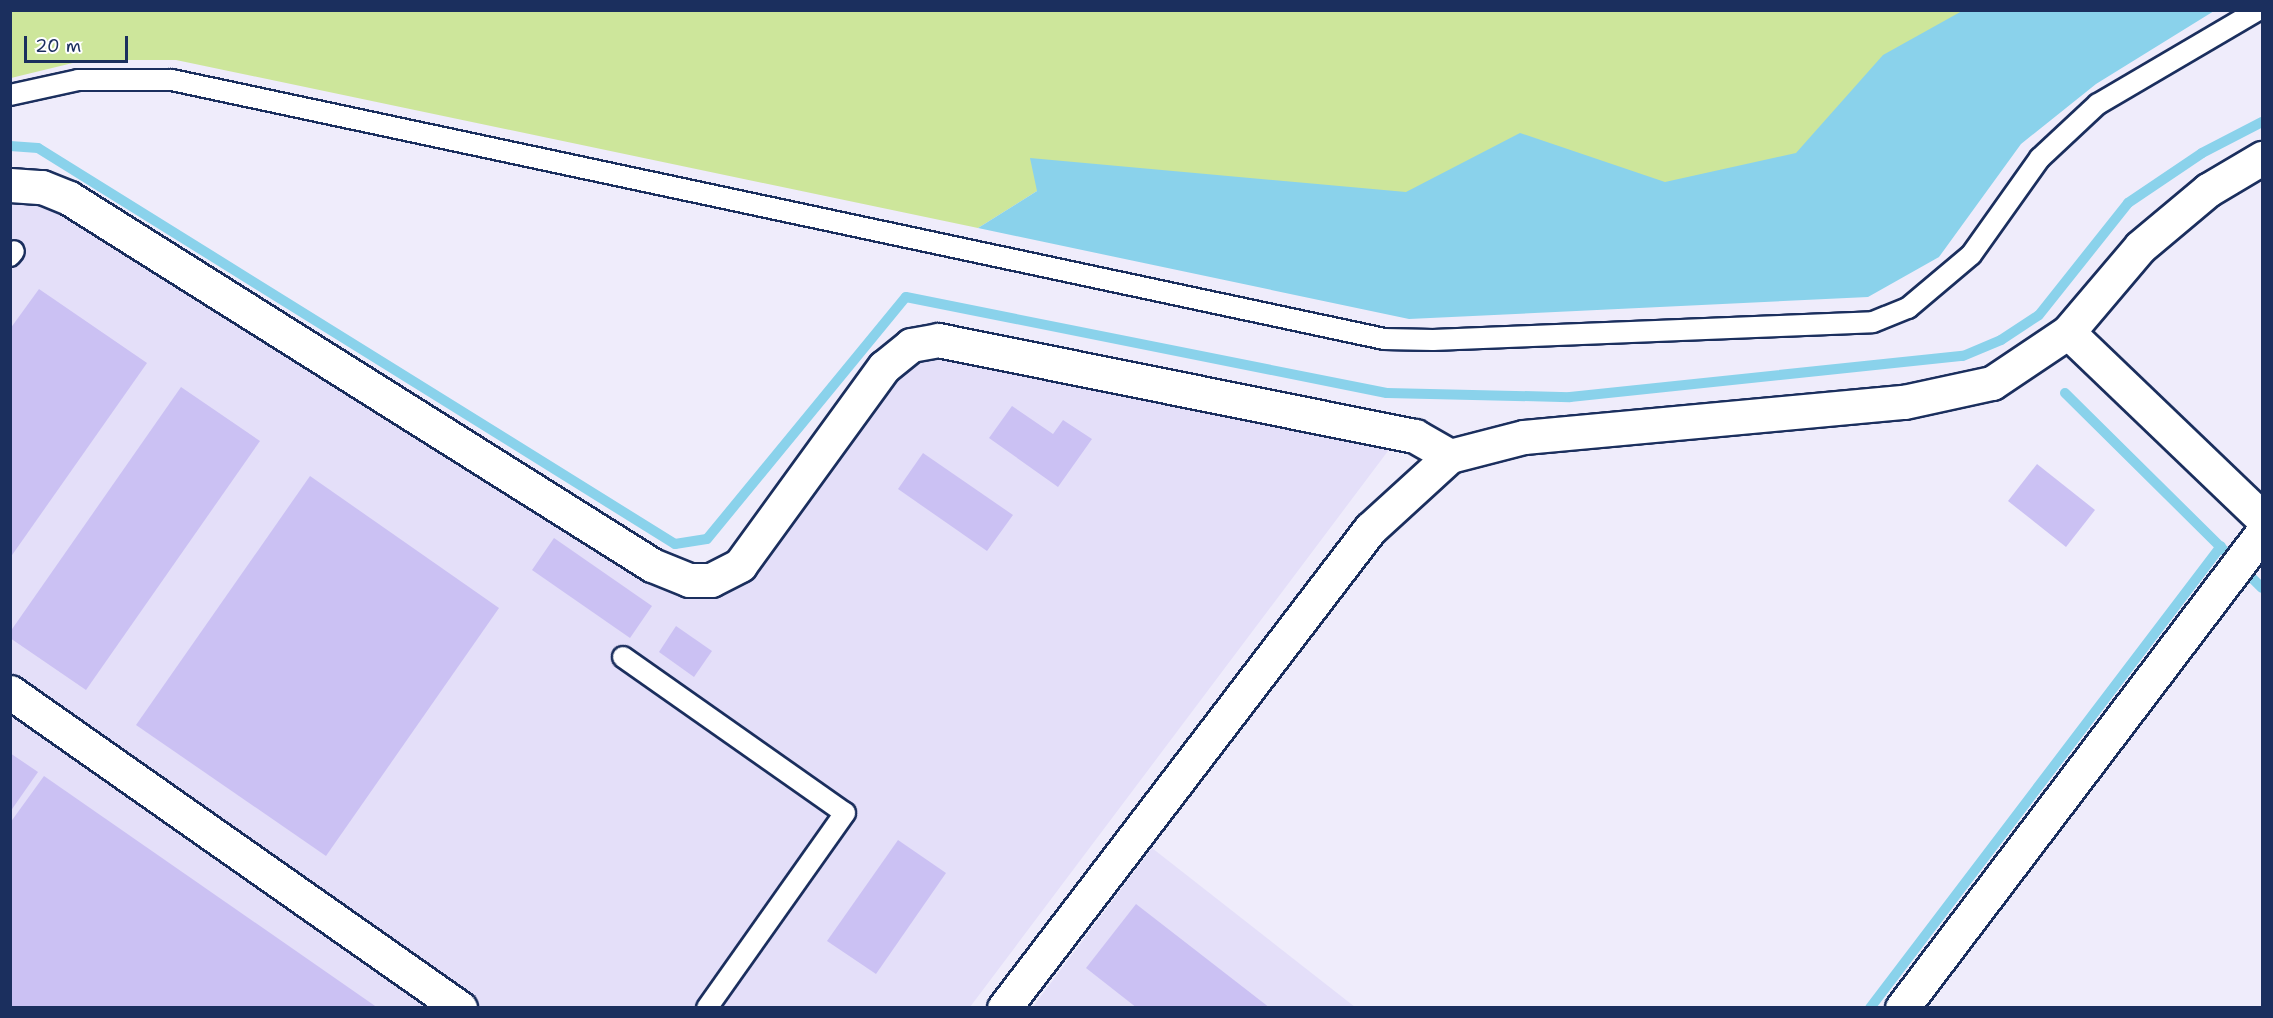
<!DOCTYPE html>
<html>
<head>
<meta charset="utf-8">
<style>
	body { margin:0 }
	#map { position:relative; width:2273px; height:1018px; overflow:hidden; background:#efecfb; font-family:"Shantell Sans",sans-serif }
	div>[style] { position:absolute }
	.built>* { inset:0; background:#e4dff9 }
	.green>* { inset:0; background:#cde69b }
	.water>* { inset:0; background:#8ad2eb }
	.stream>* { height:10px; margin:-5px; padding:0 5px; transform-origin:5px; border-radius:5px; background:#8ad2eb }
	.building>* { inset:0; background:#cbc1f3 }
	.roads { filter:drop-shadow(2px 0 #1b2f5e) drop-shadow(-2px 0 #1b2f5e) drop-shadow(0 2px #1b2f5e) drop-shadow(0 -2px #1b2f5e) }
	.lane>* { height:20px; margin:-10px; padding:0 10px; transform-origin:10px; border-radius:10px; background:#fff }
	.street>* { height:33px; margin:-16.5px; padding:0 16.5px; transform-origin:16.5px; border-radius:16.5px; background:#fff }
	.secondary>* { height:33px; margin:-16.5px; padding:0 16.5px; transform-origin:16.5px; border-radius:16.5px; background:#fff }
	span { translate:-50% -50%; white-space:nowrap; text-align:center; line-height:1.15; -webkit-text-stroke:4.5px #fff; paint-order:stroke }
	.frame { position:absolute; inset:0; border:12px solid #1b2f5e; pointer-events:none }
	.scale { position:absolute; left:24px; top:36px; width:104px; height:27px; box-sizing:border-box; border:3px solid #1b2f5e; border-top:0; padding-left:8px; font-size:18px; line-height:21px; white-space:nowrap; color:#1b2f5e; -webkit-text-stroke:4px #fff; paint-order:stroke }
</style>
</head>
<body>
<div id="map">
	<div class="built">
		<div style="clip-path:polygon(10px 198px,56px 206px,694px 593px,733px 588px,905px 361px,945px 352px,1391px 447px,970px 1007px,11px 1007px)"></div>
		<div style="clip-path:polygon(1152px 848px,1355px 1007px,1032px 1008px)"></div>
	</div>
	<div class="green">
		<div style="clip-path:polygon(10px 11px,2124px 11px,1923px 211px,1037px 191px,978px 228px,176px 60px,85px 60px,11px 78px)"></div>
	</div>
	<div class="water">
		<div style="clip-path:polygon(1962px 11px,2214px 11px,2096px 84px,2021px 144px,1939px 257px,1868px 297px,1409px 319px,978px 228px,1037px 191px,1030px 158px,1406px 192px,1520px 133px,1665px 182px,1796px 153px,1883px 55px)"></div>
	</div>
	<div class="stream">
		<div style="left:10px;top:146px;width:28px;rotate:4deg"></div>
		<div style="left:38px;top:148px;width:750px;rotate:31.87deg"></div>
		<div style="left:675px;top:544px;width:32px;rotate:-9deg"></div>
		<div style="left:707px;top:539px;width:313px;rotate:-50.6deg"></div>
		<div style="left:906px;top:297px;width:490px;rotate:11.3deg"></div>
		<div style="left:1387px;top:393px;width:183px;rotate:1.3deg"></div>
		<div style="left:1570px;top:397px;width:395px;rotate:-6deg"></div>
		<div style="left:1963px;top:356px;width:41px;rotate:-22.8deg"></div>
		<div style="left:2001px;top:340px;width:45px;rotate:-33.3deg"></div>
		<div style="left:2039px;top:315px;width:143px;rotate:-51.5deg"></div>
		<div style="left:2128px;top:203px;width:89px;rotate:-34deg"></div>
		<div style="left:2202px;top:153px;width:68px;rotate:-27.3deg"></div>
		<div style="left:2065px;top:393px;width:277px;rotate:44.7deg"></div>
		<div style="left:1870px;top:1008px;width:580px;rotate:-52.77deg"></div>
	</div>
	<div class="building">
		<div style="clip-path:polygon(39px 289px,147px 363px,10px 558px,10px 329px)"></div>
		<div style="clip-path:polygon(181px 387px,260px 441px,86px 690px,10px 638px,10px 632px)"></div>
		<div style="clip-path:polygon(1012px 406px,1053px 434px,1063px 420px,1092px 439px,1058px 487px,989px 438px)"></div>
		<div style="clip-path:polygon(923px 453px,1013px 515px,987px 551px,898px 489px)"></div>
		<div style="clip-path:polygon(2037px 464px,2095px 510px,2066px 547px,2008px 501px)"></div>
		<div style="clip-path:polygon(310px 476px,499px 608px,326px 856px,136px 725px)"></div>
		<div style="clip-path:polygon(554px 538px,652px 606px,630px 638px,532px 570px)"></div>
		<div style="clip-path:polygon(676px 626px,712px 651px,694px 677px,659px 652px)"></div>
		<div style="clip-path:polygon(10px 753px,38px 772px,10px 812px)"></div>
		<div style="clip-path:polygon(44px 776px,378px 1008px,10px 1008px,10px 823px)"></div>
		<div style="clip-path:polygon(898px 840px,946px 873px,876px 974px,827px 941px)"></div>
		<div style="clip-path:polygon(1136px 904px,1270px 1008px,1137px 1008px,1086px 968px)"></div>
	</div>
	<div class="roads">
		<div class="lane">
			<div style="left:10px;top:95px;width:70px;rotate:-12.4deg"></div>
			<div style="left:78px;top:80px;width:94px"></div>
			<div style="left:172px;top:80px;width:1239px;rotate:12.06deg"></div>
			<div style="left:1384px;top:339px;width:49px;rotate:1.2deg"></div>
			<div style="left:1433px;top:340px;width:440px;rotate:-2.3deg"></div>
			<div style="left:1873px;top:322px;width:38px;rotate:-22deg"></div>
			<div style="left:1908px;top:308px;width:82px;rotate:-40.1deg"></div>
			<div style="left:1971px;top:255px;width:119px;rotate:-54.6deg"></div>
			<div style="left:2040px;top:158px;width:79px;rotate:-43deg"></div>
			<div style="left:2098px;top:104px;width:186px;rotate:-30.4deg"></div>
			<div style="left:10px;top:256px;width:6px;rotate:-51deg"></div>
			<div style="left:623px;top:657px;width:271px;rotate:35.1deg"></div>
			<div style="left:845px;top:813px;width:239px;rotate:125.3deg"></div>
		</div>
		<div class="street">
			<div style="left:10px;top:185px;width:32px;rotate:4deg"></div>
			<div style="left:42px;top:187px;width:29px;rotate:22deg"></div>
			<div style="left:69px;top:198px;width:689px;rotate:32.19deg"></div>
			<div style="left:652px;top:565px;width:40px;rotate:22deg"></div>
			<div style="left:689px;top:580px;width:22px"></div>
			<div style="left:711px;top:580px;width:33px;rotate:-27deg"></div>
			<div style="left:740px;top:565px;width:245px;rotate:-54deg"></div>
			<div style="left:884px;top:367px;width:35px;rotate:-39deg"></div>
			<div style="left:911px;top:345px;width:27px;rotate:-10deg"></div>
			<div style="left:938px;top:340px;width:487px;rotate:11.4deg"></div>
			<div style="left:1415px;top:436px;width:40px;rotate:29.7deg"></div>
			<div style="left:2068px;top:332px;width:269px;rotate:43.8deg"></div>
			<div style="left:1902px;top:1008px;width:596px;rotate:-52.84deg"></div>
		</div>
		<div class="secondary">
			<div style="left:10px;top:692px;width:550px;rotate:35.08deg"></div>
			<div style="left:1004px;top:1008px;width:603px;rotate:-52.62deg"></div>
			<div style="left:1370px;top:529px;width:108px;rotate:-42.4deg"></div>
			<div style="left:1450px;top:456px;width:76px;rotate:-14.4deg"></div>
			<div style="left:1524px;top:437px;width:382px;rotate:-5.3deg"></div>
			<div style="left:1904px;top:402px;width:90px;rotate:-12.2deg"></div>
			<div style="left:1992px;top:383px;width:92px;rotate:-33.9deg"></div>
			<div style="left:2068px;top:332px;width:111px;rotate:-49.7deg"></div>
			<div style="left:2140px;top:247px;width:89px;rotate:-40deg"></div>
			<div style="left:2208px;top:190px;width:63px;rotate:-30.7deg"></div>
		</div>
	</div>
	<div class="frame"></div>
	<div class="scale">20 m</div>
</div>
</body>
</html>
